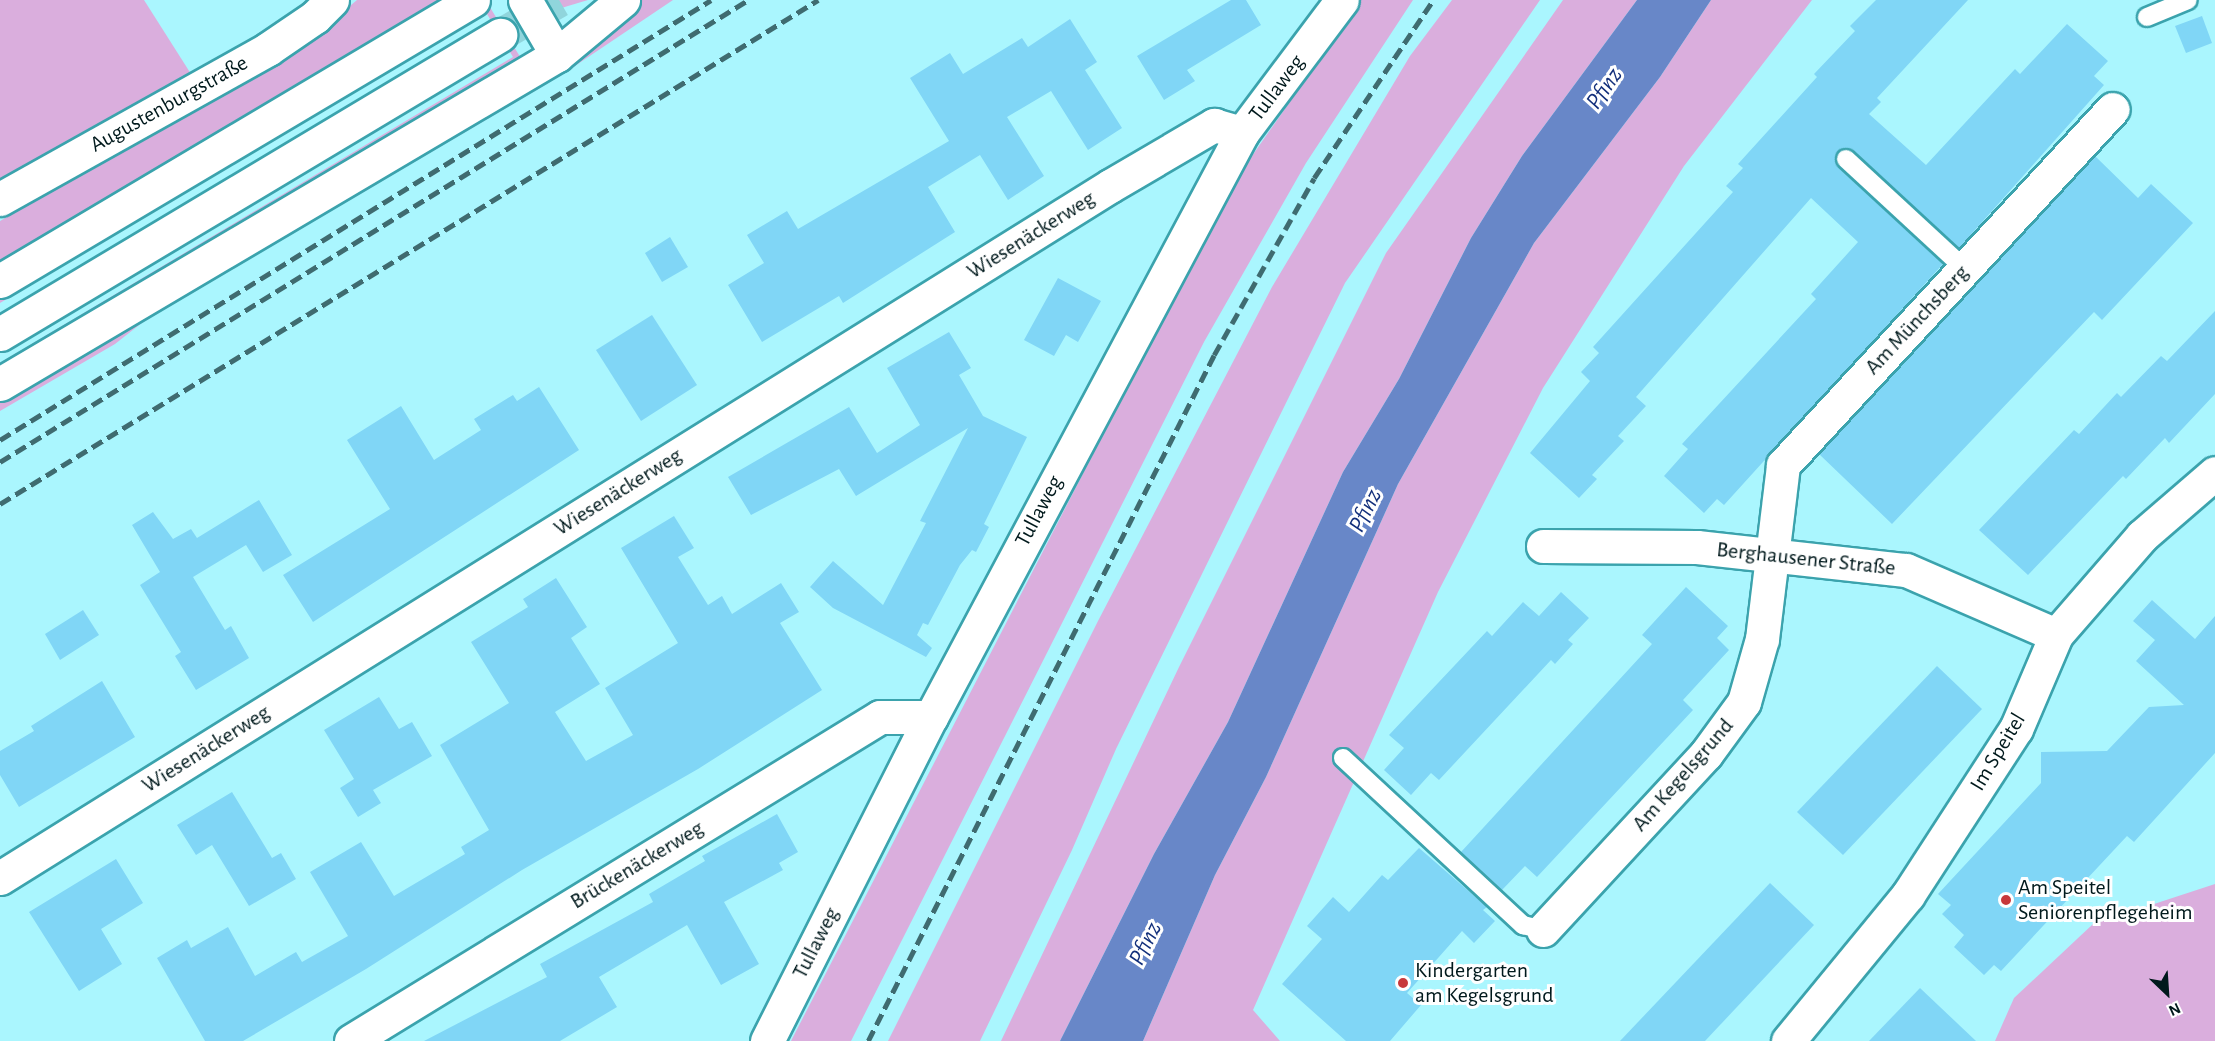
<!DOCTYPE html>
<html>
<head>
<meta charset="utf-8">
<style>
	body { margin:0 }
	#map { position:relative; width:2215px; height:1041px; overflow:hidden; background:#aaf6fe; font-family:"Alegreya Sans",sans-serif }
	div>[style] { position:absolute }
	.green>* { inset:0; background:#daaedd }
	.water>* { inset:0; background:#6887c8 }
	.building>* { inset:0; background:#80d6f6 }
	.trunk-tunnel>* { height:33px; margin-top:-16.5px; transform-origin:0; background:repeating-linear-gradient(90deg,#90d5dc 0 33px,transparent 0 49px) }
	.roads { filter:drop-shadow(2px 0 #3ba3ad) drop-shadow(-2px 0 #3ba3ad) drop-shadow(0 2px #3ba3ad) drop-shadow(0 -2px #3ba3ad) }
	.service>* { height:18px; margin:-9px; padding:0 9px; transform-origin:9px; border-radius:9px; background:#fff }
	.minor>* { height:33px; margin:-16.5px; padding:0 16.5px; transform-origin:16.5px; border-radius:16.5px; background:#fff }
	.tertiary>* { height:33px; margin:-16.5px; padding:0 16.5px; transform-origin:16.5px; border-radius:16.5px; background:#fff }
	.primary>* { height:33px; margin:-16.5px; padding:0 16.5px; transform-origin:16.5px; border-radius:16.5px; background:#fff }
	.trunk>* { height:33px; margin:-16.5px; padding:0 16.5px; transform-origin:16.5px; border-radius:16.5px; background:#fff }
	.rail>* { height:4.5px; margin-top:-2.25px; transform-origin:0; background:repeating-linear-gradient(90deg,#3f6b70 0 12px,transparent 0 18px) }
	.dots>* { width:16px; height:16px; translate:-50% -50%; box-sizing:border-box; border:3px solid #fff; border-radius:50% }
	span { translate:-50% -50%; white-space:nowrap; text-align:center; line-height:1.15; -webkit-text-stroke:6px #fff; paint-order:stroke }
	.street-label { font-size:22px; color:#00191c }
	.poi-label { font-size:22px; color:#00191c }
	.left { translate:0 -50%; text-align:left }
	.water-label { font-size:24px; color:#122f7b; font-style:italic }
	.north { position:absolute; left:2137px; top:963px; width:60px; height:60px; -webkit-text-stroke:4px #fff; paint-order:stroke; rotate:155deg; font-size:16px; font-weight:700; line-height:24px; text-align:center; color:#00191c }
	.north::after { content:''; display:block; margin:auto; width:21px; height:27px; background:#00191c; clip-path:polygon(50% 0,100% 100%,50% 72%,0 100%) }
</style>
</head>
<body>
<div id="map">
	<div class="green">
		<div style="clip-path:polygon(0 0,144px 0,191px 74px,0 184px)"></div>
		<div style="clip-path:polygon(357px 0,446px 0,0 267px,0 221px,304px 45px)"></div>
		<div style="clip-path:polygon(548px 0,588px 0,558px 9px)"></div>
		<div style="clip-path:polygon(633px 0,673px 0,560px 76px,143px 322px,115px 344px,0 411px,0 400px)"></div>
		<div style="clip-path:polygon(1361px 0,1413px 0,1306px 163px,1204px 342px,851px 1041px,791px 1041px,1231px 186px)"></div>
		<div style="clip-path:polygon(1452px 0,1540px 0,1345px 283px,1116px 749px,1072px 850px,980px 1041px,888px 1041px,1098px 621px,1272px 287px,1410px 56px)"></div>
		<div style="clip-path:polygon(1563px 0,1637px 0,1522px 156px,1471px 238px,1399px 379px,1343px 472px,1228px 722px,1154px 854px,1060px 1041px,1001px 1041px,1179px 667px,1386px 253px)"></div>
		<div style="clip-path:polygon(1711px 0,1812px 0,1684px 166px,1543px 388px,1438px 592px,1253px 1010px,1280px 1041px,1143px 1041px,1215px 875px,1266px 777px,1398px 484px,1534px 243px,1660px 77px)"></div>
		<div style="clip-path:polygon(488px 4px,522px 60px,0 370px,0 363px,513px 57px,487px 14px,0 303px,0 293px)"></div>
		<div style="clip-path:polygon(2215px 884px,2215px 1041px,1995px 1041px,2014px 998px,2093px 924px)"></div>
	</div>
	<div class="water">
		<div style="clip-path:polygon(1637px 0,1711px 0,1660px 77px,1534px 243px,1398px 484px,1266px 777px,1215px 875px,1143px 1041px,1060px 1041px,1154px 854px,1228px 722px,1343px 472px,1399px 379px,1471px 238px,1522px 156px)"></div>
	</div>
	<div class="building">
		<div style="clip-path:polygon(1231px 0,1246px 0,1261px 25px,1187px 70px,1195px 81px,1164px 100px,1137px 56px)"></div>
		<div style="clip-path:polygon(1876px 0,1968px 0,1877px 98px,1881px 102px,1869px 114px,1926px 165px,2015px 69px,2020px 74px,2067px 24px,2108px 61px,2094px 76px,2104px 85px,1959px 248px,1854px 151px,1838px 151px,1835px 157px,1838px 167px,1943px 264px,1724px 505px,1717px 499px,1704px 513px,1664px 476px,1688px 449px,1682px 444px,1816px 299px,1811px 294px,1858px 242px,1811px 198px,1636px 397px,1646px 406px,1618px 436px,1624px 441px,1592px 475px,1597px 479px,1579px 498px,1530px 453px,1590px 381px,1581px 372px,1599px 353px,1593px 347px,1733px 192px,1726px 186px,1743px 168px,1738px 164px,1817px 77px,1814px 74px,1855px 31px,1850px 26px)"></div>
		<div style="clip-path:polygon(2202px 16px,2212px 43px,2186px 53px,2175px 26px)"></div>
		<div style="clip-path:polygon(1070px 19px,1097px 62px,1085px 70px,1122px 128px,1088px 150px,1051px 91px,1007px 117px,1044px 176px,1008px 200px,980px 155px,928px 187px,955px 232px,843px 303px,839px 296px,762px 342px,728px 285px,764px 263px,747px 235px,787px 211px,798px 229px,949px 141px,910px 78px,950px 53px,963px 74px,1022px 38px,1028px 47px)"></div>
		<div style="clip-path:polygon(2095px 156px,2138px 198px,2151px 184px,2193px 223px,2102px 320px,2094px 312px,1892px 524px,1819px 454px)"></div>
		<div style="clip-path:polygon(670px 237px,688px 267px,662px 282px,645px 253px)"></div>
		<div style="clip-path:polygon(1058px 278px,1101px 301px,1078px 342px,1066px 335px,1054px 356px,1024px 340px)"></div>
		<div style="clip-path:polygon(2215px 311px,2215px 394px,2169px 443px,2165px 438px,2126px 479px,2123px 476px,2028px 575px,1979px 530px,2074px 430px,2079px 434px,2117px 393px,2121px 397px,2161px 356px,2167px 361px)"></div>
		<div style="clip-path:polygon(652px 315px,697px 385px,641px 421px,596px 350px)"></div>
		<div style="clip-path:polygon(949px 332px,971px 368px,959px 375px,983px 416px,1027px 437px,984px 524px,989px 527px,976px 552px,972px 550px,960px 565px,928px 625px,923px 623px,917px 635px,932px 648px,926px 657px,833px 608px,810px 587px,833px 561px,883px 605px,926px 523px,920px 521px,968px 428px,856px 496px,839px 469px,751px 515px,728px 477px,849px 407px,877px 453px,920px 425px,887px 368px)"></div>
		<div style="clip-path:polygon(539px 387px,579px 450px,313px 622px,283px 575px,390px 509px,347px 440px,401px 406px,434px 460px,481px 430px,474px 419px,513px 395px,517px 401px)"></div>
		<div style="clip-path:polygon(259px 500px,292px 555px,263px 572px,246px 545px,193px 577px,225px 630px,231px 626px,249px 658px,196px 690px,175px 656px,181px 652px,140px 585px,160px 572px,132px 525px,153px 512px,173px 539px,191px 529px,197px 538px)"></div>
		<div style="clip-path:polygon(674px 516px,694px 548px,678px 557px,708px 605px,722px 596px,732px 614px,781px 583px,799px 612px,780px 623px,822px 690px,698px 769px,522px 870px,366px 969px,243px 1041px,205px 1041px,157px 958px,187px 940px,191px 948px,228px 927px,255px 976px,296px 952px,302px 962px,348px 936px,310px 872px,361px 842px,394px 896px,465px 854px,461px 847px,489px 830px,440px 745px,509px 703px,471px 642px,528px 607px,523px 599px,556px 578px,587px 627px,571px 638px,600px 684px,555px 712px,586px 761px,633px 735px,605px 688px,678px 643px,621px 548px)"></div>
		<div style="clip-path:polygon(1686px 587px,1728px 626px,1717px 638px,1729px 650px,1683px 700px,1693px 710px,1537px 877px,1525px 866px,1502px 890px,1461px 852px,1652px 644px,1642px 635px)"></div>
		<div style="clip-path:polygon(1561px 592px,1589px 618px,1568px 640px,1573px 644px,1555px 664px,1551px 660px,1439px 780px,1431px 773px,1411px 795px,1384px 770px,1404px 748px,1389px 735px,1487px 631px,1492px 636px,1523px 602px,1539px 616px)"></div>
		<div style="clip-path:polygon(2152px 600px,2195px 639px,2215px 616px,2215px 753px,2134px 842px,2127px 836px,2001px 971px,1994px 965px,1984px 975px,1954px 947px,1964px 935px,1942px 914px,1951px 905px,1938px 894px,2041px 783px,2041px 752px,2107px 751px,2149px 707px,2184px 705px,2136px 661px,2155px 640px,2133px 621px)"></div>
		<div style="clip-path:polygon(83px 610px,99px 635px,60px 660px,45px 634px)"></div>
		<div style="clip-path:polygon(1937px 666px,1982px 709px,1843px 855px,1797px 812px)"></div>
		<div style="clip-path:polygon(102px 681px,135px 737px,19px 807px,0 775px,0 751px,34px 731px,31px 726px)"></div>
		<div style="clip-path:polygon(379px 697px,399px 729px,412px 722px,432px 756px,373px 790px,381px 803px,358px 817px,340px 788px,354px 779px,324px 730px)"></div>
		<div style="clip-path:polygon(232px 792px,272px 858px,281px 853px,296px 879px,249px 906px,212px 845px,196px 855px,177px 825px)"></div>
		<div style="clip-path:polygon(777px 814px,798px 852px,779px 863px,783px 870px,724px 902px,759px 964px,721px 985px,687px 925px,599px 977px,617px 1007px,560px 1041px,424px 1041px,547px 977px,540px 964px,653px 902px,649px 894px,705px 861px,702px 856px)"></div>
		<div style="clip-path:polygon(1419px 848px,1487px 907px,1483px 910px,1495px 921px,1474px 943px,1462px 931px,1407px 993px,1421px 1005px,1390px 1041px,1346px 1041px,1282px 984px,1322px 939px,1307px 926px,1333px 897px,1349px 912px,1382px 875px,1388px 880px)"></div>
		<div style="clip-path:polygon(116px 859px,143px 903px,101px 929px,122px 964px,79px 991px,29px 912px)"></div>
		<div style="clip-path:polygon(1770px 883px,1814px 925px,1705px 1041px,1620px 1041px)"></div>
		<div style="clip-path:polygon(1920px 988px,1976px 1041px,1869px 1041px)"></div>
	</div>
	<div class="trunk-tunnel">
		<div style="left:500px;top:35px;width:69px;rotate:-30.3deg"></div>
	</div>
	<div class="roads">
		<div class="service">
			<div style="left:2147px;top:17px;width:44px;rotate:-22.5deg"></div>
			<div style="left:1846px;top:159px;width:161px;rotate:42.7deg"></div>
			<div style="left:1343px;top:758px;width:246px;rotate:42.9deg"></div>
			<div style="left:1523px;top:925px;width:21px;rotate:14deg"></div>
		</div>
		<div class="minor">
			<div style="left:525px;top:0;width:64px;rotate:59.8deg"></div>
			<div style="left:0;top:199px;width:307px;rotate:-29.2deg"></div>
			<div style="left:268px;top:49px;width:57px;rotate:-34.2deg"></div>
			<div style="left:315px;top:17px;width:24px;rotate:-45deg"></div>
			<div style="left:1543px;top:546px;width:154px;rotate:0.4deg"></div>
			<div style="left:1697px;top:547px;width:210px;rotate:6.3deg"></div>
			<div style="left:1906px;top:570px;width:163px;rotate:23.4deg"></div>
			<div style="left:0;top:878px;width:1308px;rotate:-31.94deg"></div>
			<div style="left:1110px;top:186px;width:121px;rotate:-30.4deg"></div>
			<div style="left:1214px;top:125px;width:29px;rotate:16deg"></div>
			<div style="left:1543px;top:930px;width:240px;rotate:-47.2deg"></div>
			<div style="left:1706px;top:754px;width:64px;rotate:-53.8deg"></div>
			<div style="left:1744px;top:702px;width:66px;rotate:-74.1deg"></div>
			<div style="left:1762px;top:639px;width:175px;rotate:-83.1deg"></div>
			<div style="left:1783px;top:465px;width:485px;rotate:-47.2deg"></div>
			<div style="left:351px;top:1041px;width:620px;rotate:-31.49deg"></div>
			<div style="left:880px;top:717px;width:51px"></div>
			<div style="left:767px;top:1041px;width:363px;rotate:-63.2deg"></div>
			<div style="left:931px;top:717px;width:662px;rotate:-61.96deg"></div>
			<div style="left:1242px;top:133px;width:166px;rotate:-53.1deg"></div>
			<div style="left:1788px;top:1041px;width:189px;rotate:-50.6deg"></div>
			<div style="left:1908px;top:895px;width:198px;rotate:-57deg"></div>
			<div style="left:2016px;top:729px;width:102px;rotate:-66.9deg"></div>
			<div style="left:2056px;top:635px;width:131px;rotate:-49deg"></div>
			<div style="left:2142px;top:536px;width:96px;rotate:-40.8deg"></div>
		</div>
		<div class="tertiary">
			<div style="left:557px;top:55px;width:86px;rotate:-39.8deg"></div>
		</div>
		<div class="primary">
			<div style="left:0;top:281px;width:550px;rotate:-30.71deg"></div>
			<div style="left:0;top:384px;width:647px;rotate:-30.57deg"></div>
		</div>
		<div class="trunk">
			<div style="left:0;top:334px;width:583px;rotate:-30.88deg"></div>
		</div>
	</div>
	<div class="rail">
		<div style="left:0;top:440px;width:836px;rotate:-31.75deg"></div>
		<div style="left:0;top:462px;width:879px;rotate:-31.7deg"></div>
		<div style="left:0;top:504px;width:961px;rotate:-31.64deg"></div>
		<div style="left:868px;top:1041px;width:768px;rotate:-63.23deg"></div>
		<div style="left:1214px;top:355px;width:203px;rotate:-60.5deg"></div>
		<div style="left:1314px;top:178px;width:214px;rotate:-56.2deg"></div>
	</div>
	<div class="dots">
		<div style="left:2006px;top:900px;background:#c7383b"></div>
		<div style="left:1403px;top:983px;background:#c7383b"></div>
	</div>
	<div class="street-label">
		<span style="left:1277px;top:88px;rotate:-53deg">Tullaweg</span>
		<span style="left:169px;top:104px;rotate:-29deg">Augustenburgstraße</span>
		<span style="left:1031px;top:235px;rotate:-32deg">Wiesenäckerweg</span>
		<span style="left:1917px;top:320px;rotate:-47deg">Am Münchsberg</span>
		<span style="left:618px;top:492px;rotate:-32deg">Wiesenäckerweg</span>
		<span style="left:1039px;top:511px;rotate:-62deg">Tullaweg</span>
		<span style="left:1806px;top:559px;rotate:6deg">Berghausener Straße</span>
		<span style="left:206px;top:749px;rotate:-32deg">Wiesenäckerweg</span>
		<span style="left:1998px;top:752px;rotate:-59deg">Im Speitel</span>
		<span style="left:1683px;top:775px;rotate:-49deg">Am Kegelsgrund</span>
		<span style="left:637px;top:865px;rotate:-31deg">Brückenäckerweg</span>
		<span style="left:816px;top:943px;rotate:-63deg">Tullaweg</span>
	</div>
	<div class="poi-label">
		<span class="left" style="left:2018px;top:900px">Am Speitel<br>Seniorenpflegeheim</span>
		<span class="left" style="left:1415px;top:983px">Kindergarten<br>am Kegelsgrund</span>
	</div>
	<div class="water-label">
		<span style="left:1605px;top:89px;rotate:-55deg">Pfinz</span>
		<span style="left:1366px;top:511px;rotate:-63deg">Pfinz</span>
		<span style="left:1146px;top:944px;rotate:-63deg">Pfinz</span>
	</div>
	<div class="north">N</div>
</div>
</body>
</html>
